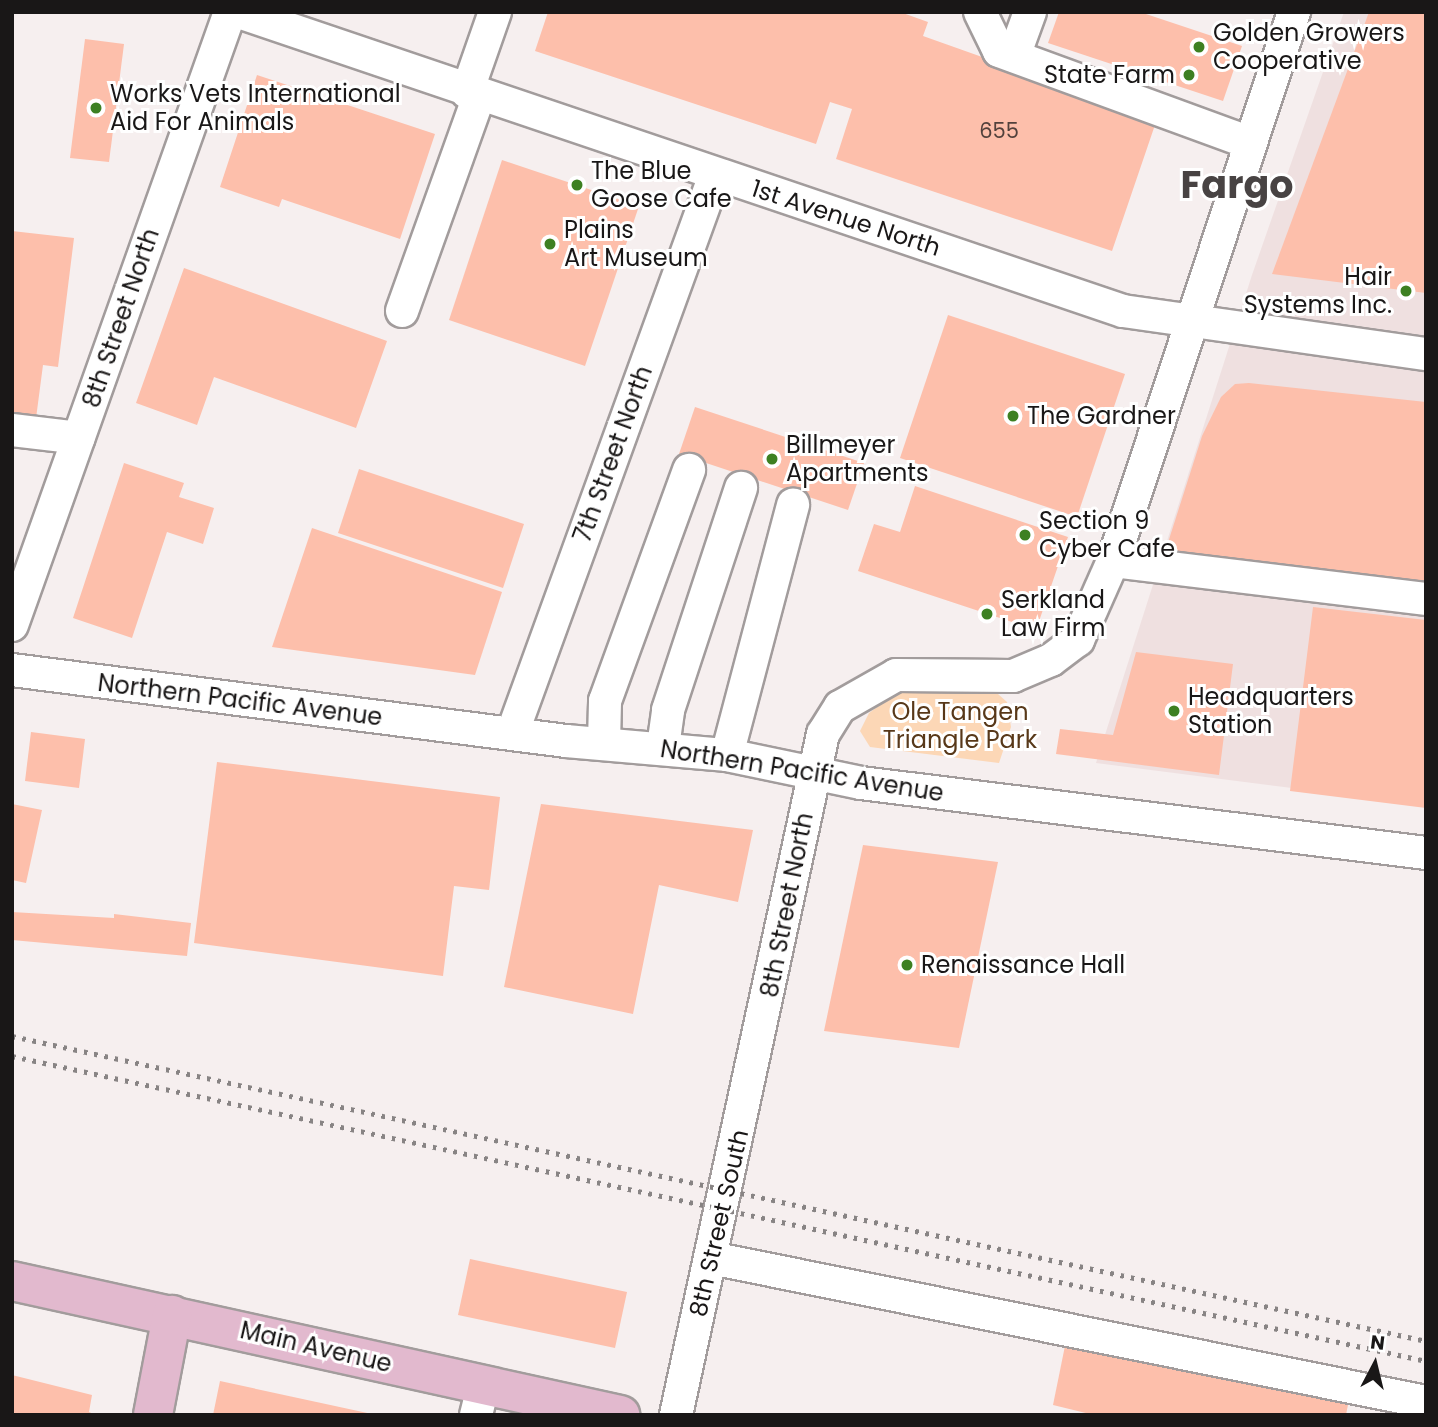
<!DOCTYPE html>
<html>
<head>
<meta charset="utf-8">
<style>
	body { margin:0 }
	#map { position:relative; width:1438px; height:1427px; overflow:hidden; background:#f6efef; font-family:Poppins,sans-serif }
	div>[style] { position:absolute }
	.built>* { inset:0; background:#efe0e0 }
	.green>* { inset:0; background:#fcd7b6 }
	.building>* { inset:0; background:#fdbfab }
	.roads { filter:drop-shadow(2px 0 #a29c9c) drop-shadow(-2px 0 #a29c9c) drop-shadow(0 2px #a29c9c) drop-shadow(0 -2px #a29c9c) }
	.minor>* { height:32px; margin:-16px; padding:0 16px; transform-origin:16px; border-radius:16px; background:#fff }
	.major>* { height:38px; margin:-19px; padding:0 19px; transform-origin:19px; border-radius:19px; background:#e2b9ce }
	.rail>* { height:5px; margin-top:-2.5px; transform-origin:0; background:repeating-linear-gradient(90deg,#888484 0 3.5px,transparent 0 10.5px) }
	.dots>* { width:19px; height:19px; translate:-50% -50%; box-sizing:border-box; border:4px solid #fff; border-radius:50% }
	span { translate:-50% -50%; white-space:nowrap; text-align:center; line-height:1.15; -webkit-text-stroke:6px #fff; paint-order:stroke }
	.number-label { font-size:21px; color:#52413c }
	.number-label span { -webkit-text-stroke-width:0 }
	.poi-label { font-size:24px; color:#191717 }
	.left { translate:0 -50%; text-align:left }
	.right { translate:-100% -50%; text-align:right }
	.street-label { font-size:24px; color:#191717 }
	.park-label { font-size:24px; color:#583819 }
	.town-label { font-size:38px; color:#484343; font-weight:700 }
	.frame { position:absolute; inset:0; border:14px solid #191717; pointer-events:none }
	.north { position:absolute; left:1340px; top:1329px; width:70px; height:70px; -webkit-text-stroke:5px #fff; paint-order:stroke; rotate:7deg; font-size:19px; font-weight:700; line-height:28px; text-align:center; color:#191717 }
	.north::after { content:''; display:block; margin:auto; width:24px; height:32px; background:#191717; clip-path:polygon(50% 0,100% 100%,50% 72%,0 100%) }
</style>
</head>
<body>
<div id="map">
	<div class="built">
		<div style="clip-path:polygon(1344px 12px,1426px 12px,1426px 805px,1096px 763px,1252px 275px)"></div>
	</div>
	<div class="green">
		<div style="clip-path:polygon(899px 691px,998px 694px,1007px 702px,1011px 727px,999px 763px,870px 747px,860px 731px,869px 713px)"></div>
	</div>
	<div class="building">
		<div style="clip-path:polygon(548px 12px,900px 12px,928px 22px,923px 36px,1157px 119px,1112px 251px,836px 159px,852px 109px,830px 102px,816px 144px,535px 51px)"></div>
		<div style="clip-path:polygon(1059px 12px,1140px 12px,1242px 46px,1223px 101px,1048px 43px)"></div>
		<div style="clip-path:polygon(1369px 12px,1426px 12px,1426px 293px,1272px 274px)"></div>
		<div style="clip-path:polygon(85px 39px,124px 44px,109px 162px,70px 158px)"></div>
		<div style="clip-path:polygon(257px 75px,435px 134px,400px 239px,282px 199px,279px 207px,220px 187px)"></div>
		<div style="clip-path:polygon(502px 160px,639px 206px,585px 366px,449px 320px)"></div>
		<div style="clip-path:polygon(12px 231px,74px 238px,58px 367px,43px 365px,35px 426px,12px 423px)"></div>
		<div style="clip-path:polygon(184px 268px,387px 341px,356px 428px,214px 377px,197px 425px,136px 403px)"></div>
		<div style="clip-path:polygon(948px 315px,1125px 374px,1077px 517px,900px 458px)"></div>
		<div style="clip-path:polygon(1249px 383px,1426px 402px,1426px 588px,1164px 555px,1202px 436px,1221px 397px,1235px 384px)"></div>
		<div style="clip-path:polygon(695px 407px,864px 463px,848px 510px,679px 454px)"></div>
		<div style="clip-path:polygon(124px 463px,184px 483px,179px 497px,214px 508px,203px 544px,167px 532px,132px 638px,73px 618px)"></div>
		<div style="clip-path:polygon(359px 469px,524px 524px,503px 588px,338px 533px)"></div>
		<div style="clip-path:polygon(915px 486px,1068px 537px,1036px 630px,858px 571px,874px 524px,900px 532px)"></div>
		<div style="clip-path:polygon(312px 528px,502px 592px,475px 675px,272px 647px)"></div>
		<div style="clip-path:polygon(1313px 607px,1426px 620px,1426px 808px,1290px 791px)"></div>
		<div style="clip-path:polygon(1136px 652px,1233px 664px,1219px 775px,1056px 754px,1060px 729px,1113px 735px)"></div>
		<div style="clip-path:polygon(31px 732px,85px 739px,79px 788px,25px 781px)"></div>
		<div style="clip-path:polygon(217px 762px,500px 797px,489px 890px,454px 886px,443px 976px,194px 943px)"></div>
		<div style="clip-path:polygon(12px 804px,42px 810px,26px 883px,12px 880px)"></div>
		<div style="clip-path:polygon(541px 804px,753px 830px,738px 902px,659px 885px,633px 1014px,504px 987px)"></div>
		<div style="clip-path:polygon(863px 845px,998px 862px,959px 1048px,824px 1031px)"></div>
		<div style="clip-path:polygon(12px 912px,114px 918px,114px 914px,191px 923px,187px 956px,12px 940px)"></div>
		<div style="clip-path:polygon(470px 1259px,627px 1292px,615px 1348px,458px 1315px)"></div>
		<div style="clip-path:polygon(1068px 1331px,1351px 1389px,1346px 1415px,1094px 1415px,1053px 1405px)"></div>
		<div style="clip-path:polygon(12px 1375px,92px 1395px,89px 1412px,96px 1415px,12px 1415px)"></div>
		<div style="clip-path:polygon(220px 1381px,372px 1414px,372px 1415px,213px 1415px)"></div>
	</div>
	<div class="roads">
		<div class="minor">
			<div style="left:239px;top:12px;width:933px;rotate:18.69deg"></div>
			<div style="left:1123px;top:311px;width:306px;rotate:8.1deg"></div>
			<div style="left:980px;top:12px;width:43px;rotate:64deg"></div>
			<div style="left:999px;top:51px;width:268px;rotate:20.1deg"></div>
			<div style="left:1014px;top:56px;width:47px;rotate:-70deg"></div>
			<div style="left:467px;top:92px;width:85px;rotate:-70.7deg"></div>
			<div style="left:402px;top:311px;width:228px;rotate:-70.3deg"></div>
			<div style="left:12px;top:430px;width:67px;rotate:6.8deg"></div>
			<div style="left:1113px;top:561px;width:315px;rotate:6.9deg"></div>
			<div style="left:12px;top:625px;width:651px;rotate:-70.42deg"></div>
			<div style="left:12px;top:670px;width:559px;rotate:7.3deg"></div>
			<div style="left:566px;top:741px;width:162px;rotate:5deg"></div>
			<div style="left:727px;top:755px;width:137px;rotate:11.8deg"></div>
			<div style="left:861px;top:783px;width:569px;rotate:7.06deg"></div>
			<div style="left:512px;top:734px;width:595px;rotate:-70.04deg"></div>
			<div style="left:604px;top:743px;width:42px;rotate:-88.6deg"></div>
			<div style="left:605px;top:701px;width:246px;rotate:-70deg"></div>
			<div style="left:663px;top:747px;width:37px;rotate:-82deg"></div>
			<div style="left:668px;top:710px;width:234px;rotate:-71.8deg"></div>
			<div style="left:727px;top:755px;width:259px;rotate:-75.2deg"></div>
			<div style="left:711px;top:1258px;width:729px;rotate:11.39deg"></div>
			<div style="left:476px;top:1415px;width:32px;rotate:-76deg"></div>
			<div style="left:676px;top:1415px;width:697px;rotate:-77.82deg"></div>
			<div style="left:823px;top:734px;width:32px;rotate:-58deg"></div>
			<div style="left:840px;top:707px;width:64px;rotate:-29.7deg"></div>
			<div style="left:896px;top:675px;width:117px;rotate:0.5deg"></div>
			<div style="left:1013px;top:676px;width:41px;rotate:-22.8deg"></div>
			<div style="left:1051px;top:660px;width:34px;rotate:-37deg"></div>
			<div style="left:1078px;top:640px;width:86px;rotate:-66.1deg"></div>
			<div style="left:1113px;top:561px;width:578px;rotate:-71.75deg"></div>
		</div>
		<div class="major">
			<div style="left:12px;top:1281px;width:623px;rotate:12.43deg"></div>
			<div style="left:153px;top:1415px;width:102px;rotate:-79.2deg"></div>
		</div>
	</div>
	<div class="rail">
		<div style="left:12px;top:1036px;width:1447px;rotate:12.17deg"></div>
		<div style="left:12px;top:1056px;width:1447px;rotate:12.17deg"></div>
	</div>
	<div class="dots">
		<div style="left:1199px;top:47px;background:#3d8022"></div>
		<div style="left:1189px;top:75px;background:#3d8022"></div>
		<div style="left:96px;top:108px;background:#3d8022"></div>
		<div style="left:577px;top:185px;background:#3d8022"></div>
		<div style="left:550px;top:244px;background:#3d8022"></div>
		<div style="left:1406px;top:291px;background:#3d8022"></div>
		<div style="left:1013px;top:416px;background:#3d8022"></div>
		<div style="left:772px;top:459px;background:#3d8022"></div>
		<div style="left:1025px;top:535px;background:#3d8022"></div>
		<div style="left:987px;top:614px;background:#3d8022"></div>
		<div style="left:1174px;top:711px;background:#3d8022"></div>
		<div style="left:907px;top:965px;background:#3d8022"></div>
	</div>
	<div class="number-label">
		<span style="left:999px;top:131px">655</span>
	</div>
	<div class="poi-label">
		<span class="left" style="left:1213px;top:47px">Golden Growers<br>Cooperative</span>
		<span class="right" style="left:1175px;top:75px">State Farm</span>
		<span class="left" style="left:110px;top:108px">Works Vets International<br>Aid For Animals</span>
		<span class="left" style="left:591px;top:185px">The Blue<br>Goose Cafe</span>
		<span class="left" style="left:564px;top:244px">Plains<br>Art Museum</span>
		<span class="right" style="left:1392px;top:291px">Hair<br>Systems Inc.</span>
		<span class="left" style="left:1027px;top:416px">The Gardner</span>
		<span class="left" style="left:786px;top:459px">Billmeyer<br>Apartments</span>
		<span class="left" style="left:1039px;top:535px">Section 9<br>Cyber Cafe</span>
		<span class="left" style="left:1001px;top:614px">Serkland<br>Law Firm</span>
		<span class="left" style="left:1188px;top:711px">Headquarters<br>Station</span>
		<span class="left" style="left:921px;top:965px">Renaissance Hall</span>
	</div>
	<div class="street-label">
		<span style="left:846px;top:218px;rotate:18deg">1st Avenue North</span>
		<span style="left:121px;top:318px;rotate:-71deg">8th Street North</span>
		<span style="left:613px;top:454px;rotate:-70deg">7th Street North</span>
		<span style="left:240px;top:700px;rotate:7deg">Northern Pacific Avenue</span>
		<span style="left:802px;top:771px;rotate:9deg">Northern Pacific Avenue</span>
		<span style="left:787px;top:905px;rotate:-79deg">8th Street North</span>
		<span style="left:719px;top:1223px;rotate:-77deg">8th Street South</span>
		<span style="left:316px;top:1347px;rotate:13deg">Main Avenue</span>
	</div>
	<div class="park-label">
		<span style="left:960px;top:726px">Ole Tangen<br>Triangle Park</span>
	</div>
	<div class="town-label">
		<span style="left:1237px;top:185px">Fargo</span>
	</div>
	<div class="frame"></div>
	<div class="north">N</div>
</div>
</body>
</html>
